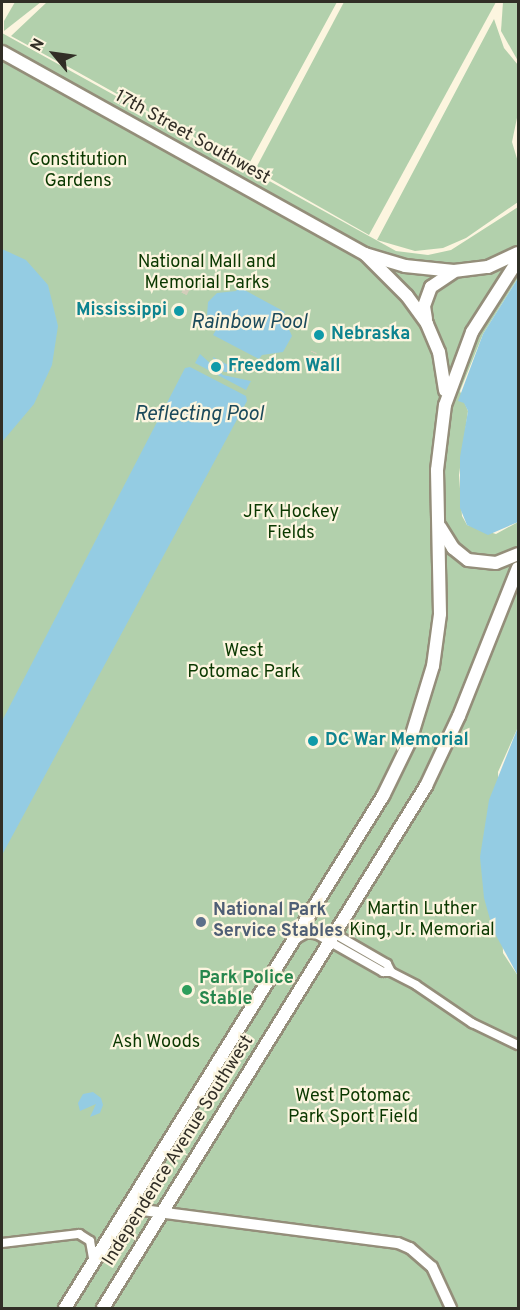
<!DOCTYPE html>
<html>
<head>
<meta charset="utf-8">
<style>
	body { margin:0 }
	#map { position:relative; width:520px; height:1310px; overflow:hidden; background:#fcf5df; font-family:Overpass,sans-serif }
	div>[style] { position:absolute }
	.green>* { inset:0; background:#b2d0ac }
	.water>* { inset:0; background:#94cce3 }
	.pedestrian-tunnel>* { height:6px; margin-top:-3px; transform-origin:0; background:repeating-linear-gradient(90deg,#d3cdba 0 6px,transparent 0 9px) }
	.roads { filter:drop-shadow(2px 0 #948e7a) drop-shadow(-2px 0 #948e7a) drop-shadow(0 2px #948e7a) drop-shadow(0 -2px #948e7a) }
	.minor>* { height:8px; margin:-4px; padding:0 4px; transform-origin:4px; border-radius:4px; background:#fff }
	.tertiary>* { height:10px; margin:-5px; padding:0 5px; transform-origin:5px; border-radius:5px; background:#fff }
	.primary>* { height:12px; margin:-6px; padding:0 6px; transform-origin:6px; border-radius:6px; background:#fff }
	.dots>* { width:16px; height:16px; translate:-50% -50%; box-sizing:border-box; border:3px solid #fcf5df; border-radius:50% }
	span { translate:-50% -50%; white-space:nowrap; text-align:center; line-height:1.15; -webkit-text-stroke:4.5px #fcf5df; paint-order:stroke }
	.street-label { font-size:18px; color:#312e26 }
	.park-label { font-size:18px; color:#0a3800 }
	.culture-label { font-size:18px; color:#0d838f; font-weight:700 }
	.right { translate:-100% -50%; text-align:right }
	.left { translate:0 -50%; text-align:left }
	.service-label { font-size:18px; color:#4e5e75; font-weight:700 }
	.leisure-label { font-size:18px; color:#27864d; font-weight:700 }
	.water-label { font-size:20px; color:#1b4a5b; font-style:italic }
	.frame { position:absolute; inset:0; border:3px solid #312e26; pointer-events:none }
	.north { position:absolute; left:24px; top:24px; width:60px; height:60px; -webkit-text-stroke:4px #fcf5df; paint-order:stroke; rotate:299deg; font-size:16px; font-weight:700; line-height:24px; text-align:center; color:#312e26 }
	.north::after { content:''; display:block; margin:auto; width:21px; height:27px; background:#312e26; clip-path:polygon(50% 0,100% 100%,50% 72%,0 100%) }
</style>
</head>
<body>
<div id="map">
	<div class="green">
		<div style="clip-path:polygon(15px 2px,41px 2px,4px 31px,4px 21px)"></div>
		<div style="clip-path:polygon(47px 2px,337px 2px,249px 164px,244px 165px,65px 65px,67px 58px,62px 64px,11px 36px)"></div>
		<div style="clip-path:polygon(344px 2px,496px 2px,369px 235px,255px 170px)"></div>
		<div style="clip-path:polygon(503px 2px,518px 2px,518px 61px,501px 31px)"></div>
		<div style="clip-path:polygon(494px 19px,504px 48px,518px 65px,518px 113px,512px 142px,518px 162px,518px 202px,466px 238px,443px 248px,415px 251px,377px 240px)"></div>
		<div style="clip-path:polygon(2px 33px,396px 251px,428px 255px,451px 250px,518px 207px,518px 278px,483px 334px,460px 391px,468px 411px,459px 475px,462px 516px,467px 525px,496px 534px,518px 522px,518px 727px,498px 772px,503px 953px,518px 976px,518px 1308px,2px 1308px)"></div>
	</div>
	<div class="water">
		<div style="clip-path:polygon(2px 249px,26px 260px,48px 285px,58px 326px,52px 365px,34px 404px,2px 442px)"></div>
		<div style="clip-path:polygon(518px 278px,518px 522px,488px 535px,467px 525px,460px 508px,460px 457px,468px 411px,464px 403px,458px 401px,483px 334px)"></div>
		<div style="clip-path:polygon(239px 287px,285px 312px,283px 316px,292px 336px,283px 352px,262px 355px,259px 359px,213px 335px,216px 330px,207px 315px,208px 302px,217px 293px,236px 291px)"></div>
		<div style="clip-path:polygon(200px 354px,223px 375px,251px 381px,246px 390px,195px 363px)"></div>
		<div style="clip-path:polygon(213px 358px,213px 357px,241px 372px,224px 372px)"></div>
		<div style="clip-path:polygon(190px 367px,246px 396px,247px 401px,2px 855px,2px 721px,185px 368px)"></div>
		<div style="clip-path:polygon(518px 727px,518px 976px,493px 930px,484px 898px,480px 857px,489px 800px)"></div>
		<div style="clip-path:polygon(93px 1092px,101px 1098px,103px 1105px,100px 1113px,90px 1117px,96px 1104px,80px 1111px,78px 1103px,83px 1094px)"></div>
	</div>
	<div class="pedestrian-tunnel">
		<div style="left:184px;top:294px;width:9px;rotate:-63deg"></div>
		<div style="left:310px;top:361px;width:10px;rotate:-66deg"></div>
	</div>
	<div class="roads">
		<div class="minor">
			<div style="left:335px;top:934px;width:60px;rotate:30deg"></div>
			<div style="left:387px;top:964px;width:9px;rotate:63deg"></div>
			<div style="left:296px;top:939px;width:13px;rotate:-29deg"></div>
			<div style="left:307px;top:933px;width:11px;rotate:10deg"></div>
			<div style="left:318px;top:935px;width:75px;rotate:29.6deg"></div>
			<div style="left:383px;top:972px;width:8px"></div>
			<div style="left:391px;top:972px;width:28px;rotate:27deg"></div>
			<div style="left:416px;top:985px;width:68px;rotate:34.2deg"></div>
			<div style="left:472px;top:1023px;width:51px;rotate:25.6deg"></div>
			<div style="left:2px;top:1243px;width:78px;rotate:-6.7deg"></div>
			<div style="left:79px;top:1234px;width:13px;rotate:32deg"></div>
			<div style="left:90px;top:1241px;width:22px;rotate:80deg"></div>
		</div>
		<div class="tertiary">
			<div style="left:127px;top:1208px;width:273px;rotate:7.4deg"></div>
			<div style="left:398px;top:1243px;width:13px;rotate:23deg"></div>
			<div style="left:410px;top:1248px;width:29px;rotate:41deg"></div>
			<div style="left:432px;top:1267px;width:45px;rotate:65.1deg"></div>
		</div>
		<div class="primary">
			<div style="left:2px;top:52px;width:415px;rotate:29.1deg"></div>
			<div style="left:365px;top:254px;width:42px;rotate:16.7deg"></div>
			<div style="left:405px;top:266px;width:49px;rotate:5.8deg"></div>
			<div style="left:454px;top:271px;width:34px;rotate:-7deg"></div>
			<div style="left:488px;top:267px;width:33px;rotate:-25deg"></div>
			<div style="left:365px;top:254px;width:59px;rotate:45deg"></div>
			<div style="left:407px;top:296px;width:34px;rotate:54deg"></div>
			<div style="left:427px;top:324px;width:30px;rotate:67deg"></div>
			<div style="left:439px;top:352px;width:39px;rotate:81deg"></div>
			<div style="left:426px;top:319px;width:13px;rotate:-99deg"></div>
			<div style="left:424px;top:306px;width:20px;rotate:-70deg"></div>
			<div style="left:431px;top:287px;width:27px;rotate:-34deg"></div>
			<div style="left:440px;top:527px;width:25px;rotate:58deg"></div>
			<div style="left:453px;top:548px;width:19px;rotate:39deg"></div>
			<div style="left:468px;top:560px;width:28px;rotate:6deg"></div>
			<div style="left:496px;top:563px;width:24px;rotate:-22deg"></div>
			<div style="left:65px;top:1308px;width:603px;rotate:-58.16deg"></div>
			<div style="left:383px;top:796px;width:61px;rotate:-63.9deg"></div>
			<div style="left:410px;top:741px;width:78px;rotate:-73deg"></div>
			<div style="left:433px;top:666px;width:52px;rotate:-82.3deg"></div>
			<div style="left:440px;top:614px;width:144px;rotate:-91.2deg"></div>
			<div style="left:437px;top:470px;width:65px;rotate:-83deg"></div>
			<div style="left:445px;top:405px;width:78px;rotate:-69.7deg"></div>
			<div style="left:472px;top:332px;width:85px;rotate:-57.4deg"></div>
			<div style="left:103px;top:1308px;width:614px;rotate:-58.25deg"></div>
			<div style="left:426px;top:786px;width:77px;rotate:-64.8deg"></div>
			<div style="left:459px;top:716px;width:159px;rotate:-68.3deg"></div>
		</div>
	</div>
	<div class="dots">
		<div style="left:179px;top:311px;background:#0f9aa8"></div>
		<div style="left:319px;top:335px;background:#0f9aa8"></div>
		<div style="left:216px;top:367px;background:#0f9aa8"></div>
		<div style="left:313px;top:741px;background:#0f9aa8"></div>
		<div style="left:201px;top:922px;background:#5c6f8a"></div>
		<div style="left:187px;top:990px;background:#2e9e5b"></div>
	</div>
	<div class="street-label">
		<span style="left:192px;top:138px;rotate:29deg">17th Street Southwest</span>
		<span style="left:179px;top:1151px;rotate:-58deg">Independence Avenue Southwest</span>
	</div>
	<div class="park-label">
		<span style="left:78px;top:172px">Constitution<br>Gardens</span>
		<span style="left:207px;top:274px">National Mall and<br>Memorial Parks</span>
		<span style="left:291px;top:524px">JFK Hockey<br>Fields</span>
		<span style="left:244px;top:663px">West<br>Potomac Park</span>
		<span style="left:422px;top:921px">Martin Luther<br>King, Jr. Memorial</span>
		<span style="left:156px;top:1043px">Ash Woods</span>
		<span style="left:353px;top:1108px">West Potomac<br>Park Sport Field</span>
	</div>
	<div class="culture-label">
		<span class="right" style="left:167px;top:311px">Mississippi</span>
		<span class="left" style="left:331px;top:335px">Nebraska</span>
		<span class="left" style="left:228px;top:367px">Freedom Wall</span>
		<span class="left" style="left:325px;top:741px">DC War Memorial</span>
	</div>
	<div class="service-label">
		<span class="left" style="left:213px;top:922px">National Park<br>Service Stables</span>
	</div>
	<div class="leisure-label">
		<span class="left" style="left:199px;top:990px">Park Police<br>Stable</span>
	</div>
	<div class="water-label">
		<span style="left:249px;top:323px">Rainbow Pool</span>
		<span style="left:199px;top:415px">Reflecting Pool</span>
	</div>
	<div class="frame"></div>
	<div class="north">N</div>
</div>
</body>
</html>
